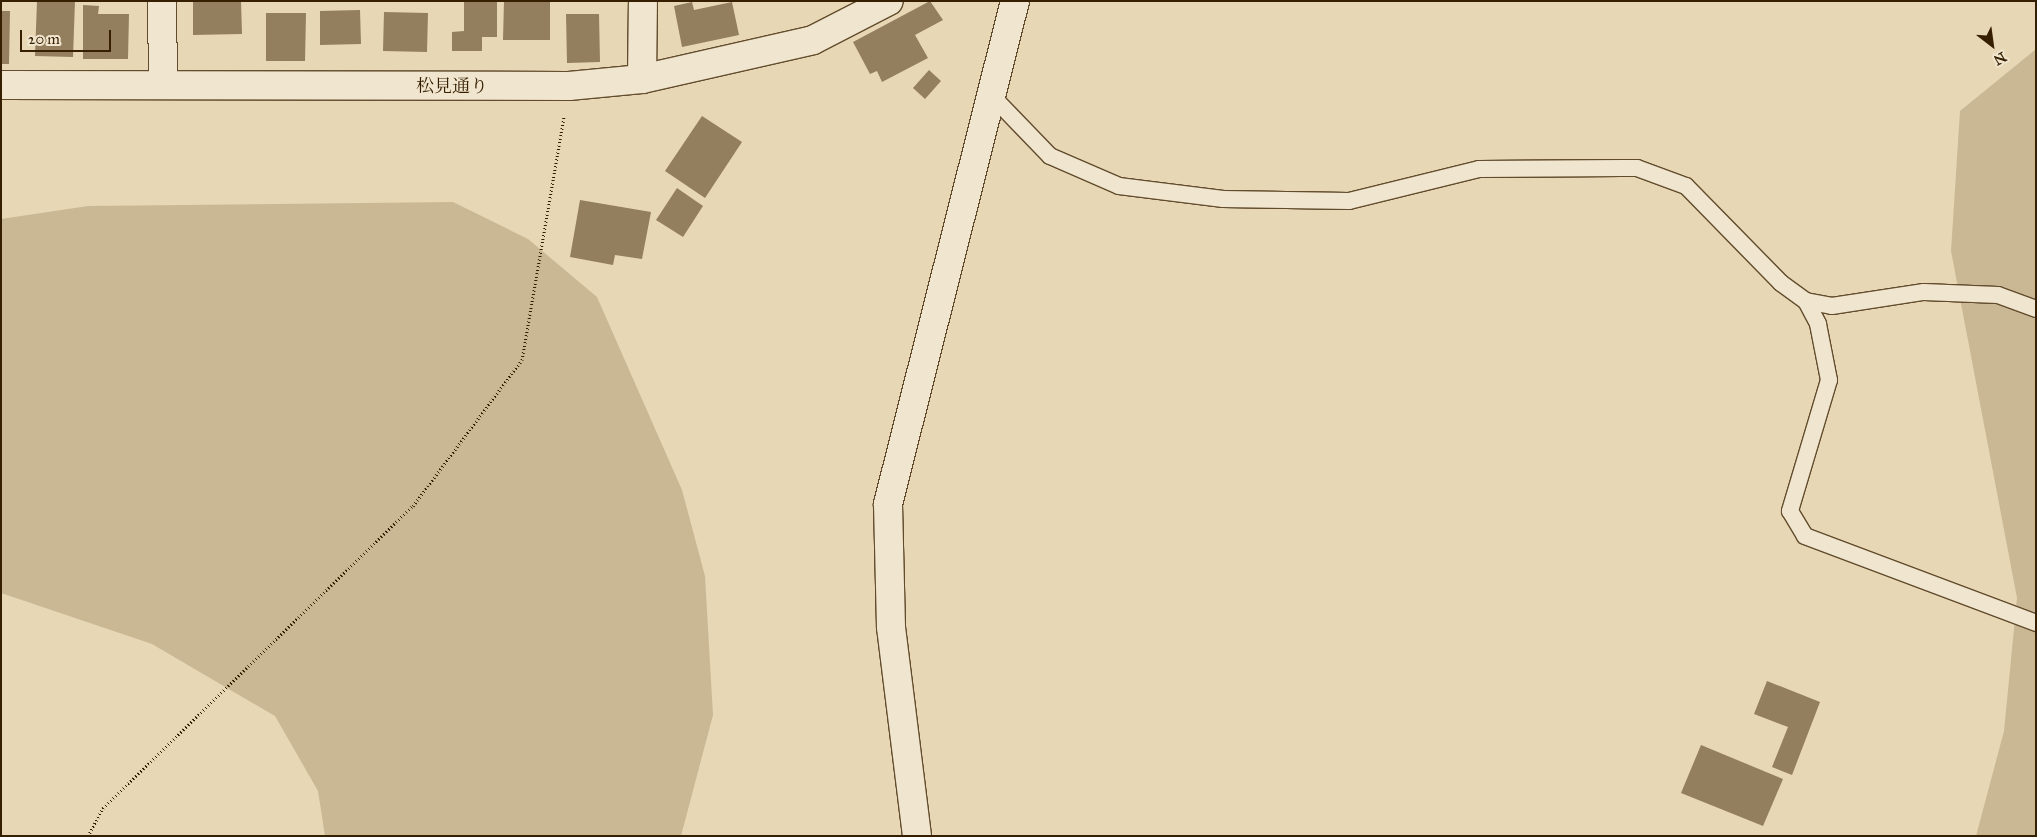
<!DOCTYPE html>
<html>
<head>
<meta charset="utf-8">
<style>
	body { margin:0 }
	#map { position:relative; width:2037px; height:837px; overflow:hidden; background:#e8d7b4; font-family:"IM FELL Great Primer","Noto Serif JP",serif }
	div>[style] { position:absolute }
	.green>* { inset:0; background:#cab895 }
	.building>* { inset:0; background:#937e5e }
	.path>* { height:3px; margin-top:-1.5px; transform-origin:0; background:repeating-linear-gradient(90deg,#361e00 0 1px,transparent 0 3.5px) }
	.roads { filter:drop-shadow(1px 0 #624c2d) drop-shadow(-1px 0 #624c2d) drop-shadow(0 1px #624c2d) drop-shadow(0 -1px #624c2d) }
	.service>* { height:16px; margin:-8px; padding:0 8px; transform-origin:8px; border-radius:8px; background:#f0e5ce }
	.minor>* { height:28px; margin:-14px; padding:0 14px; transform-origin:14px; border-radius:14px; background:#f0e5ce }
	.tertiary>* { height:28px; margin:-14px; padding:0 14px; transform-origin:14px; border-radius:14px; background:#f0e5ce }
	span { translate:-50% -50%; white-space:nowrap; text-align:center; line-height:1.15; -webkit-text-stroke:4px #f0e5ce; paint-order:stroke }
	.street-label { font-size:18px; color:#361e00 }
	.frame { position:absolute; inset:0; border:2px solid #361e00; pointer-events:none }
	.north { position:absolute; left:1967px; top:20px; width:50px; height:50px; -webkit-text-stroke:4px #f0e5ce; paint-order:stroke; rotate:150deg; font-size:14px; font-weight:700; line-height:20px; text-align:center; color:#361e00 }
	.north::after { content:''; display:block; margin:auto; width:18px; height:22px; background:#361e00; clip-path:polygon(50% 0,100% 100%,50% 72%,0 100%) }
	.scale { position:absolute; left:20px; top:30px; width:91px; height:22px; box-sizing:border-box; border:2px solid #361e00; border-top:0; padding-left:6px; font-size:15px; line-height:18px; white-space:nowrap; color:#361e00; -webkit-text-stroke:4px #f0e5ce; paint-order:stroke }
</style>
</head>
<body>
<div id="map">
	<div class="green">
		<div style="clip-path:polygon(2036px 49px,2036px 836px,1976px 836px,2004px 731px,2017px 598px,1951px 251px,1960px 111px)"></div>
		<div style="clip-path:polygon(453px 202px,528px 239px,597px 297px,682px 490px,705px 576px,713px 715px,681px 836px,325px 836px,318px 791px,275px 716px,152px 644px,1px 593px,1px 219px,88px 206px)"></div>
	</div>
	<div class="building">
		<div style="clip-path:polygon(37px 1px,75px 1px,73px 57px,35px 56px)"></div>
		<div style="clip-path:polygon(193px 1px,241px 1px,242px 34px,193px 35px)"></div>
		<div style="clip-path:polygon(464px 1px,497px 1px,497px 37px,482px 37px,482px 51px,452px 51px,452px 32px,464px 31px)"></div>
		<div style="clip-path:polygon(504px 1px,550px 1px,550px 40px,503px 40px)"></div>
		<div style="clip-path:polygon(930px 1px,943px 20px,915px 35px,928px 58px,882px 82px,877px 71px,870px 74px,853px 42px)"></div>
		<div style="clip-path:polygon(692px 2px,694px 10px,732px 2px,739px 35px,682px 47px,674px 6px)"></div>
		<div style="clip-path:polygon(83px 5px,99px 6px,98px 14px,129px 14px,128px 59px,83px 59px)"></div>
		<div style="clip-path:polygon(360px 10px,361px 44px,320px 45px,320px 11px)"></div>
		<div style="clip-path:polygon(1px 11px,10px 11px,9px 64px,1px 64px)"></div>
		<div style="clip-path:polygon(384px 12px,428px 13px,427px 52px,383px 51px)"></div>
		<div style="clip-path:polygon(266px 13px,306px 13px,305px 61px,266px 61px)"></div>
		<div style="clip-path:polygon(566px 14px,599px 14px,600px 62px,567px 63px)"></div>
		<div style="clip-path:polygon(929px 70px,941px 81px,925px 99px,913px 88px)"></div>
		<div style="clip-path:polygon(702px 116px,742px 142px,705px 198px,665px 171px)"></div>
		<div style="clip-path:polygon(677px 188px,703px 206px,683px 237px,656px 220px)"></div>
		<div style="clip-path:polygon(580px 200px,651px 212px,642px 259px,615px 255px,613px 265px,570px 257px)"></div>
		<div style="clip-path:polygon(1767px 681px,1820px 702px,1792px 775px,1772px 767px,1788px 727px,1754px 714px)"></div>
		<div style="clip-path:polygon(1701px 745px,1783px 779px,1763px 826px,1681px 793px)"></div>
	</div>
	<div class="path">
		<div style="left:88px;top:836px;width:32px;rotate:-62deg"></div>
		<div style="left:103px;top:808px;width:433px;rotate:-44.3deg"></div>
		<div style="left:413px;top:506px;width:182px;rotate:-53.3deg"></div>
		<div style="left:522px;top:360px;width:248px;rotate:-80.2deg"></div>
	</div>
	<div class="roads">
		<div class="service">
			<div style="left:993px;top:97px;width:82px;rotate:46deg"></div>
			<div style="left:1050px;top:156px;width:75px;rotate:23.5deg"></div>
			<div style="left:1119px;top:186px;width:105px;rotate:7.1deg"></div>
			<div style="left:1223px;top:199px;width:126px;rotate:0.9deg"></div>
			<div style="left:1349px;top:201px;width:134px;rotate:-13.8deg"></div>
			<div style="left:1479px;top:169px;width:158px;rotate:-0.4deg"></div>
			<div style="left:1637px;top:168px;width:52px;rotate:20.2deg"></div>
			<div style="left:1686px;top:186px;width:136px;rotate:45.6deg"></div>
			<div style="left:1781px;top:283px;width:31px;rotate:36deg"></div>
			<div style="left:1806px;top:301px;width:26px;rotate:11deg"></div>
			<div style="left:1832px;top:306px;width:93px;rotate:-8.7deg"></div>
			<div style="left:1924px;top:292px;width:74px;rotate:2.3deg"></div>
			<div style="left:1998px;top:295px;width:40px;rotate:20.2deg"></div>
			<div style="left:1806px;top:301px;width:26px;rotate:62deg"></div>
			<div style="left:1818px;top:324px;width:57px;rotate:78.9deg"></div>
			<div style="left:1829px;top:380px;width:137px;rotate:106.6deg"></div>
			<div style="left:1790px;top:511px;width:29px;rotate:59deg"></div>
			<div style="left:1805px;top:536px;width:247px;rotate:20.6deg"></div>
		</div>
		<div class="minor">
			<div style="left:162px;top:1px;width:84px;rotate:89.3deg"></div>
			<div style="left:642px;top:79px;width:78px;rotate:-89.3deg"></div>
			<div style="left:917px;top:836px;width:211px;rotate:-97.1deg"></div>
			<div style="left:891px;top:627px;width:123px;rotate:-91.4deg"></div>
			<div style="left:888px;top:504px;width:519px;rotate:-75.83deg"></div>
		</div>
		<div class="tertiary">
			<div style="left:1px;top:85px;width:568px;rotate:0.1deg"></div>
			<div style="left:569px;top:86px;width:73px;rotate:-5.5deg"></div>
			<div style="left:642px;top:79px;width:175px;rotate:-12.8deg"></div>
			<div style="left:813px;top:40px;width:85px;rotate:-27.2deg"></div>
		</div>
	</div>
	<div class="street-label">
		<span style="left:452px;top:86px">松見通り</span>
	</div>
	<div class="frame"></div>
	<div class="north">N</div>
	<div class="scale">20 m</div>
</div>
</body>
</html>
